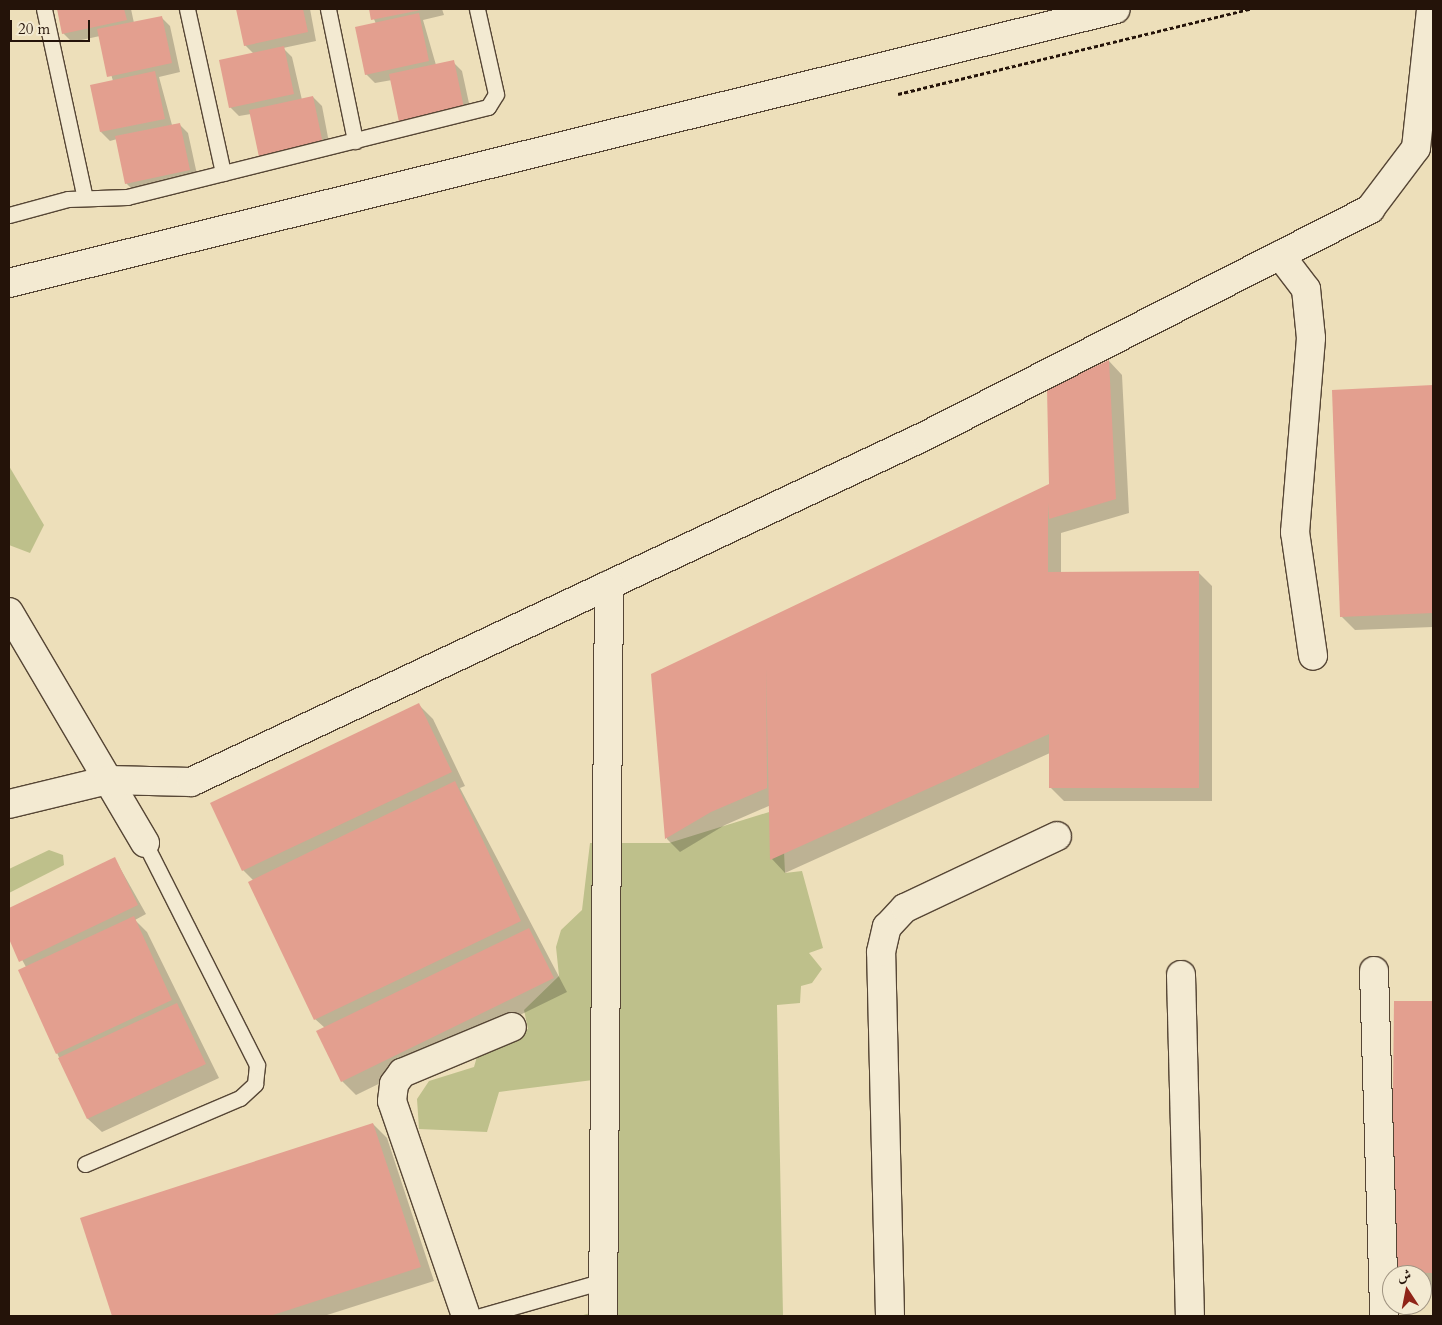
<!DOCTYPE html>
<html>
<head>
<meta charset="utf-8">
<style>
	body { margin:0 }
	#map { position:relative; width:1442px; height:1325px; overflow:hidden; background:#eddfba; font-family:Cardo,Amiri,serif }
	div>[style] { position:absolute }
	.green>* { inset:0; background:#bec08b }
	.shadow>* { inset:0; background:#0003 }
	.building>* { inset:0; background:#e39f8f }
	.path>* { height:3px; margin-top:-1.5px; transform-origin:0; background:repeating-linear-gradient(90deg,#241309 0 4px,transparent 0 6.5px) }
	.roads { filter:drop-shadow(1px 0 #564635) drop-shadow(-1px 0 #564635) drop-shadow(0 1px #564635) drop-shadow(0 -1px #564635) }
	.lane>* { height:15px; margin:-7.5px; padding:0 7.5px; transform-origin:7.5px; border-radius:7.5px; background:#f3ead2 }
	.street>* { height:28px; margin:-14px; padding:0 14px; transform-origin:14px; border-radius:14px; background:#f3ead2 }
	.secondary>* { height:28px; margin:-14px; padding:0 14px; transform-origin:14px; border-radius:14px; background:#f3ead2 }
	span { translate:-50% -50%; white-space:nowrap; text-align:center; line-height:1.15; -webkit-text-stroke:4.5px #f3ead2; paint-order:stroke }
	.frame { position:absolute; inset:0; border:10px solid #241309; pointer-events:none }
	.north { position:absolute; left:1382px; top:1265px; width:50px; height:50px; box-sizing:border-box; background:#f3ead2; border:1px solid #a09482; border-radius:50%; rotate:349deg; font-size:14px; font-weight:700; line-height:20px; text-align:center; color:#241309 }
	.north::after { content:''; display:block; margin:auto; width:18px; height:22px; background:#8f2418; clip-path:polygon(50% 0,100% 100%,50% 72%,0 100%) }
	.scale { position:absolute; left:10px; top:20px; width:80px; height:22px; box-sizing:border-box; border:2px solid #241309; border-top:0; padding-left:6px; font-size:15px; line-height:18px; white-space:nowrap; color:#241309; -webkit-text-stroke:4px #f3ead2; paint-order:stroke }
</style>
</head>
<body>
<div id="map">
	<div class="green">
		<div style="clip-path:polygon(9px 466px,44px 525px,30px 553px,9px 545px)"></div>
		<div style="clip-path:polygon(782px 808px,785px 873px,802px 871px,823px 948px,809px 953px,822px 969px,812px 983px,801px 986px,800px 1003px,777px 1005px,783px 1316px,580px 1316px,600px 1310px,590px 1106px,593px 1080px,499px 1092px,487px 1132px,419px 1129px,417px 1099px,429px 1081px,474px 1067px,478px 1053px,528px 1029px,524px 1010px,559px 976px,556px 947px,561px 930px,582px 910px,590px 843px,669px 843px)"></div>
		<div style="clip-path:polygon(49px 850px,63px 855px,64px 865px,9px 893px,9px 869px)"></div>
	</div>
	<div class="shadow">
		<div style="clip-path:polygon(58px 9px,131px 9px,134px 23px,161px 17px,170px 26px,180px 72px,159px 77px,172px 125px,179px 124px,188px 133px,198px 179px,135px 192px,126px 183px,117px 139px,110px 141px,101px 132px,113px 81px,100px 36px,72px 42px,63px 33px)"></div>
		<div style="clip-path:polygon(237px 9px,310px 9px,316px 41px,283px 48px,292px 57px,302px 100px,313px 97px,322px 106px,331px 153px,251px 114px,239px 116px,230px 107px,254px 54px,245px 45px)"></div>
		<div style="clip-path:polygon(370px 9px,442px 9px,444px 15px,423px 20px,436px 65px,453px 62px,462px 71px,472px 117px,392px 80px,375px 83px,366px 74px,376px 24px)"></div>
		<div style="clip-path:polygon(1109px 361px,1122px 375px,1129px 513px,1061px 533px,1061px 573px,1198px 572px,1212px 586px,1212px 801px,1064px 801px,1050px 787px,1050px 753px,785px 873px,772px 859px,771px 805px,725px 825px,680px 852px,667px 839px,652px 675px,1050px 485px)"></div>
		<div style="clip-path:polygon(1433px 387px,1433px 627px,1355px 630px,1341px 616px,1334px 391px)"></div>
		<div style="clip-path:polygon(419px 705px,433px 719px,465px 786px,460px 788px,567px 992px,356px 1095px,342px 1081px,325px 1028px,315px 1019px,254px 881px,243px 870px,212px 803px)"></div>
		<div style="clip-path:polygon(115px 859px,146px 914px,135px 920px,147px 932px,219px 1078px,102px 1132px,88px 1119px,57px 1053px,26px 967px,9px 936px,9px 910px)"></div>
		<div style="clip-path:polygon(1396px 1002px,1433px 1003px,1433px 1290px,1422px 1290px,1422px 1275px,1395px 1275px)"></div>
		<div style="clip-path:polygon(373px 1124px,387px 1138px,434px 1281px,324px 1316px,114px 1316px,82px 1219px)"></div>
	</div>
	<div class="building">
		<div style="clip-path:polygon(57px 9px,124px 9px,127px 20px,62px 34px)"></div>
		<div style="clip-path:polygon(236px 9px,303px 9px,308px 32px,244px 46px)"></div>
		<div style="clip-path:polygon(369px 9px,421px 9px,421px 10px,371px 20px)"></div>
		<div style="clip-path:polygon(419px 13px,429px 61px,365px 75px,355px 27px)"></div>
		<div style="clip-path:polygon(162px 16px,172px 63px,107px 77px,97px 29px)"></div>
		<div style="clip-path:polygon(284px 46px,294px 94px,229px 108px,219px 60px)"></div>
		<div style="clip-path:polygon(454px 60px,464px 108px,399px 122px,389px 74px)"></div>
		<div style="clip-path:polygon(155px 71px,165px 119px,100px 132px,90px 85px)"></div>
		<div style="clip-path:polygon(313px 96px,323px 144px,259px 157px,249px 110px)"></div>
		<div style="clip-path:polygon(180px 123px,190px 170px,125px 184px,115px 136px)"></div>
		<div style="clip-path:polygon(1109px 360px,1116px 499px,1049px 519px,1048px 503px,1048px 572px,1199px 571px,1199px 788px,1049px 788px,1049px 734px,770px 860px,766px 668px,767px 788px,711px 812px,665px 839px,651px 674px,1049px 484px,1047px 389px)"></div>
		<div style="clip-path:polygon(1433px 385px,1433px 613px,1340px 617px,1332px 390px)"></div>
		<div style="clip-path:polygon(419px 703px,452px 772px,242px 871px,210px 803px)"></div>
		<div style="clip-path:polygon(455px 781px,521px 921px,314px 1020px,248px 882px)"></div>
		<div style="clip-path:polygon(115px 857px,138px 905px,19px 962px,9px 939px,9px 908px)"></div>
		<div style="clip-path:polygon(134px 916px,172px 1000px,56px 1054px,18px 970px)"></div>
		<div style="clip-path:polygon(529px 928px,554px 978px,341px 1082px,316px 1031px)"></div>
		<div style="clip-path:polygon(1394px 1001px,1433px 1001px,1433px 1273px,1391px 1272px)"></div>
		<div style="clip-path:polygon(177px 1003px,206px 1064px,87px 1119px,58px 1058px)"></div>
		<div style="clip-path:polygon(373px 1123px,421px 1267px,270px 1316px,112px 1316px,80px 1218px)"></div>
	</div>
	<div class="path">
		<div style="left:898px;top:94px;width:362px;rotate:-13.6deg"></div>
	</div>
	<div class="roads">
		<div class="lane">
			<div style="left:44px;top:9px;width:193px;rotate:77.8deg"></div>
			<div style="left:187px;top:9px;width:168px;rotate:77.6deg"></div>
			<div style="left:328px;top:9px;width:135px;rotate:78.4deg"></div>
			<div style="left:9px;top:215px;width:61px;rotate:-15.2deg"></div>
			<div style="left:68px;top:199px;width:59px;rotate:-1.9deg"></div>
			<div style="left:127px;top:197px;width:372px;rotate:-14deg"></div>
			<div style="left:488px;top:107px;width:15px;rotate:-58deg"></div>
			<div style="left:496px;top:94px;width:87px;rotate:-102.6deg"></div>
			<div style="left:85px;top:1164px;width:168px;rotate:-23.1deg"></div>
			<div style="left:240px;top:1098px;width:21px;rotate:-43deg"></div>
			<div style="left:255px;top:1084px;width:19px;rotate:-84deg"></div>
			<div style="left:257px;top:1065px;width:249px;rotate:-116.8deg"></div>
			<div style="left:481px;top:1316px;width:127px;rotate:-16deg"></div>
		</div>
		<div class="street">
			<div style="left:1280px;top:255px;width:43px;rotate:52.6deg"></div>
			<div style="left:1306px;top:289px;width:49px;rotate:84.2deg"></div>
			<div style="left:1311px;top:338px;width:195px;rotate:94.7deg"></div>
			<div style="left:1295px;top:532px;width:125px;rotate:81.7deg"></div>
			<div style="left:9px;top:612px;width:268px;rotate:59.5deg"></div>
			<div style="left:9px;top:804px;width:102px;rotate:-13.6deg"></div>
			<div style="left:108px;top:780px;width:83px;rotate:1.4deg"></div>
			<div style="left:191px;top:782px;width:811px;rotate:-25.24deg"></div>
			<div style="left:925px;top:436px;width:500px;rotate:-27deg"></div>
			<div style="left:1370px;top:209px;width:76px;rotate:-53deg"></div>
			<div style="left:1416px;top:148px;width:140px;rotate:-83.8deg"></div>
			<div style="left:1374px;top:971px;width:345px;rotate:88.3deg"></div>
			<div style="left:1181px;top:975px;width:341px;rotate:88.5deg"></div>
			<div style="left:466px;top:1316px;width:227px;rotate:-109deg"></div>
			<div style="left:392px;top:1101px;width:17px;rotate:-83deg"></div>
			<div style="left:394px;top:1084px;width:14px;rotate:-54deg"></div>
			<div style="left:402px;top:1073px;width:119px;rotate:-22.7deg"></div>
			<div style="left:603px;top:1316px;width:731px;rotate:-89.53deg"></div>
			<div style="left:890px;top:1316px;width:364px;rotate:-91.4deg"></div>
			<div style="left:881px;top:952px;width:26px;rotate:-77deg"></div>
			<div style="left:887px;top:927px;width:26px;rotate:-47deg"></div>
			<div style="left:905px;top:908px;width:168px;rotate:-25.3deg"></div>
		</div>
		<div class="secondary">
			<div style="left:9px;top:283px;width:1140px;rotate:-13.9deg"></div>
		</div>
	</div>
	<div class="frame"></div>
	<div class="north">ش</div>
	<div class="scale">20 m</div>
</div>
</body>
</html>
